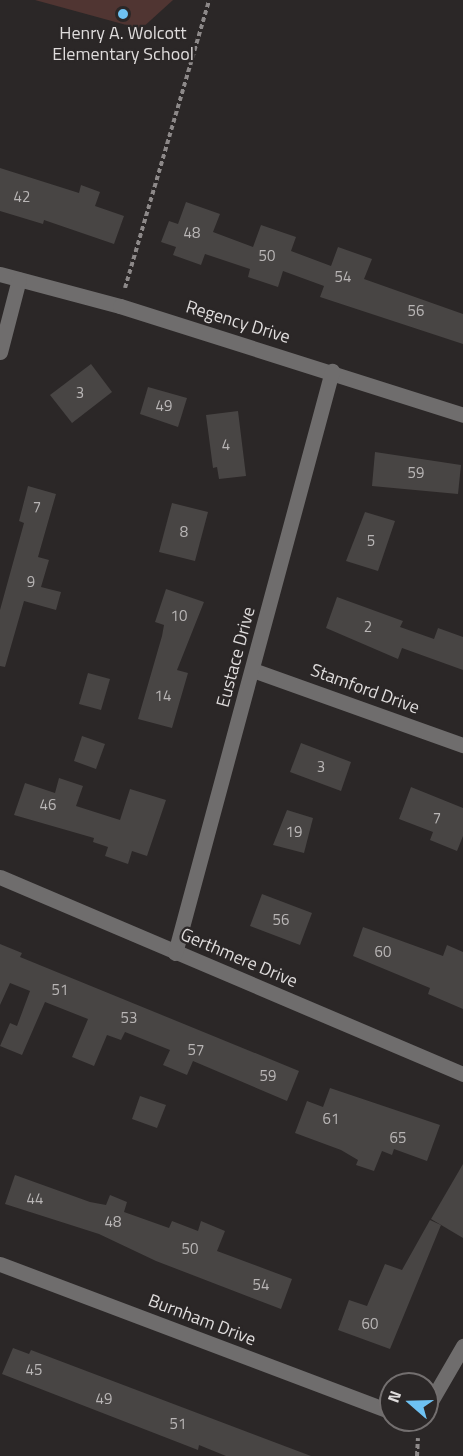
<!DOCTYPE html>
<html>
<head>
<meta charset="utf-8">
<style>
	body { margin:0 }
	#map { position:relative; width:463px; height:1456px; overflow:hidden; background:#2b2727; font-family:"Titillium Web",sans-serif }
	div>[style] { position:absolute }
	.green>* { inset:0; background:#503532 }
	.building>* { inset:0; background:#484544 }
	.path>* { height:4px; margin-top:-2px; transform-origin:0; background:repeating-linear-gradient(90deg,#8d8989 0 4.5px,transparent 0 7.5px) }
	.minor>* { height:15px; margin:-7.5px; padding:0 7.5px; transform-origin:7.5px; border-radius:7.5px; background:#6f6d6d }
	.dots>* { width:16px; height:16px; translate:-50% -50%; box-sizing:border-box; border:3px solid #2b2727; border-radius:50% }
	span { translate:-50% -50%; white-space:nowrap; text-align:center; line-height:1.15; -webkit-text-stroke:4.5px #2b2727; paint-order:stroke }
	.number-label { font-size:15px; color:#b9b6b6 }
	.number-label span { -webkit-text-stroke-width:0 }
	.poi-label { font-size:18px; color:#dfdcdc }
	.street-label { font-size:18px; color:#dfdcdc }
	.north { position:absolute; left:379px; top:1372px; width:60px; height:60px; box-sizing:border-box; background:#2b2727; border:2px solid #736f6f; border-radius:50%; rotate:290deg; font-size:16px; font-weight:700; line-height:24px; text-align:center; color:#dfdcdc }
	.north::after { content:''; display:block; margin:auto; width:21px; height:27px; background:#6ec2f3; clip-path:polygon(50% 0,100% 100%,50% 72%,0 100%) }
</style>
</head>
<body>
<div id="map">
	<div class="green">
		<div style="clip-path:polygon(35px 0,173px 0,141px 29px)"></div>
	</div>
	<div class="building">
		<div style="clip-path:polygon(0 168px,79px 193px,81px 185px,100px 192px,95px 206px,124px 216px,114px 244px,44px 220px,43px 224px,0 211px)"></div>
		<div style="clip-path:polygon(186px 202px,220px 214px,213px 232px,253px 247px,261px 225px,296px 237px,291px 251px,331px 266px,338px 247px,372px 259px,364px 279px,463px 314px,463px 344px,320px 297px,324px 286px,283px 271px,278px 287px,248px 277px,250px 269px,205px 254px,201px 265px,173px 255px,176px 247px,161px 242px,169px 221px,178px 224px)"></div>
		<div style="clip-path:polygon(91px 364px,112px 392px,72px 423px,50px 395px)"></div>
		<div style="clip-path:polygon(148px 387px,187px 398px,178px 427px,140px 414px)"></div>
		<div style="clip-path:polygon(238px 411px,246px 476px,219px 479px,217px 467px,213px 468px,206px 415px)"></div>
		<div style="clip-path:polygon(375px 452px,461px 465px,458px 494px,372px 486px)"></div>
		<div style="clip-path:polygon(28px 486px,56px 494px,38px 557px,49px 560px,41px 587px,61px 592px,56px 610px,24px 601px,5px 667px,0 666px,0 610px,24px 523px,19px 521px)"></div>
		<div style="clip-path:polygon(172px 503px,208px 512px,195px 561px,159px 552px)"></div>
		<div style="clip-path:polygon(365px 512px,395px 521px,378px 571px,346px 561px)"></div>
		<div style="clip-path:polygon(166px 589px,204px 602px,177px 670px,188px 673px,172px 728px,138px 719px,162px 636px,164px 625px,155px 622px)"></div>
		<div style="clip-path:polygon(337px 597px,403px 621px,400px 627px,434px 639px,438px 628px,463px 637px,463px 670px,402px 648px,398px 659px,326px 628px)"></div>
		<div style="clip-path:polygon(88px 673px,110px 679px,101px 710px,79px 704px)"></div>
		<div style="clip-path:polygon(82px 736px,105px 744px,96px 769px,74px 761px)"></div>
		<div style="clip-path:polygon(301px 743px,351px 762px,341px 791px,290px 772px)"></div>
		<div style="clip-path:polygon(59px 778px,83px 786px,76px 806px,120px 820px,130px 789px,166px 800px,147px 856px,132px 851px,128px 864px,105px 856px,108px 847px,93px 842px,94px 838px,14px 815px,25px 783px,55px 793px)"></div>
		<div style="clip-path:polygon(411px 787px,463px 808px,463px 836px,457px 851px,430px 840px,433px 832px,399px 819px)"></div>
		<div style="clip-path:polygon(287px 810px,313px 818px,304px 853px,273px 845px)"></div>
		<div style="clip-path:polygon(262px 894px,312px 913px,300px 945px,250px 926px)"></div>
		<div style="clip-path:polygon(363px 927px,443px 956px,447px 945px,463px 952px,463px 1009px,428px 994px,430px 988px,353px 956px)"></div>
		<div style="clip-path:polygon(0 944px,22px 953px,20px 957px,299px 1071px,287px 1101px,193px 1061px,187px 1075px,163px 1065px,170px 1050px,125px 1032px,121px 1040px,107px 1035px,94px 1066px,72px 1057px,88px 1019px,45px 1002px,22px 1055px,0 1046px,10px 1023px,17px 1026px,30px 991px,10px 983px,0 1005px)"></div>
		<div style="clip-path:polygon(330px 1088px,440px 1125px,427px 1161px,394px 1149px,392px 1155px,382px 1151px,374px 1171px,356px 1165px,358px 1160px,341px 1150px,295px 1133px,307px 1101px,323px 1107px)"></div>
		<div style="clip-path:polygon(140px 1096px,166px 1105px,157px 1128px,132px 1119px)"></div>
		<div style="clip-path:polygon(463px 1164px,463px 1238px,431px 1219px)"></div>
		<div style="clip-path:polygon(15px 1175px,90px 1202px,106px 1205px,110px 1195px,127px 1202px,124px 1212px,169px 1228px,172px 1221px,198px 1231px,201px 1221px,225px 1231px,217px 1251px,292px 1279px,281px 1309px,156px 1261px,99px 1234px,5px 1204px)"></div>
		<div style="clip-path:polygon(430px 1220px,441px 1225px,390px 1349px,338px 1330px,349px 1300px,367px 1306px,385px 1264px,402px 1270px)"></div>
		<div style="clip-path:polygon(13px 1348px,29px 1354px,31px 1350px,311px 1456px,226px 1456px,199px 1445px,198px 1450px,2px 1374px)"></div>
	</div>
	<div class="path">
		<div style="left:125px;top:288px;width:300px;rotate:-73.7deg"></div>
		<div style="left:417px;top:1456px;width:18px;rotate:-87deg"></div>
	</div>
	<div class="minor">
		<div style="left:0;top:274px;width:124px;rotate:14.9deg"></div>
		<div style="left:120px;top:306px;width:360px;rotate:17.6deg"></div>
		<div style="left:0;top:352px;width:75px;rotate:-75.4deg"></div>
		<div style="left:253px;top:670px;width:223px;rotate:19.7deg"></div>
		<div style="left:0;top:877px;width:503px;rotate:23.05deg"></div>
		<div style="left:175px;top:953px;width:603px;rotate:-74.9deg"></div>
		<div style="left:0;top:1264px;width:418px;rotate:20.7deg"></div>
		<div style="left:427px;top:1408px;width:72px;rotate:-59.9deg"></div>
		<div style="left:413px;top:1420px;width:7px"></div>
	</div>
	<div class="dots">
		<div style="left:123px;top:14px;background:#6ec2f3"></div>
	</div>
	<div class="number-label">
		<span style="left:22px;top:197px">42</span>
		<span style="left:192px;top:233px">48</span>
		<span style="left:267px;top:256px">50</span>
		<span style="left:343px;top:277px">54</span>
		<span style="left:416px;top:311px">56</span>
		<span style="left:80px;top:393px">3</span>
		<span style="left:164px;top:406px">49</span>
		<span style="left:226px;top:445px">4</span>
		<span style="left:416px;top:473px">59</span>
		<span style="left:37px;top:507px">7</span>
		<span style="left:184px;top:532px">8</span>
		<span style="left:371px;top:541px">5</span>
		<span style="left:31px;top:582px">9</span>
		<span style="left:179px;top:616px">10</span>
		<span style="left:368px;top:627px">2</span>
		<span style="left:163px;top:696px">14</span>
		<span style="left:321px;top:767px">3</span>
		<span style="left:48px;top:805px">46</span>
		<span style="left:437px;top:818px">7</span>
		<span style="left:294px;top:832px">19</span>
		<span style="left:281px;top:920px">56</span>
		<span style="left:383px;top:952px">60</span>
		<span style="left:60px;top:990px">51</span>
		<span style="left:129px;top:1018px">53</span>
		<span style="left:196px;top:1050px">57</span>
		<span style="left:268px;top:1076px">59</span>
		<span style="left:331px;top:1119px">61</span>
		<span style="left:398px;top:1138px">65</span>
		<span style="left:35px;top:1199px">44</span>
		<span style="left:113px;top:1222px">48</span>
		<span style="left:190px;top:1249px">50</span>
		<span style="left:261px;top:1285px">54</span>
		<span style="left:370px;top:1324px">60</span>
		<span style="left:34px;top:1370px">45</span>
		<span style="left:104px;top:1399px">49</span>
		<span style="left:178px;top:1424px">51</span>
	</div>
	<div class="poi-label">
		<span style="left:123px;top:44px">Henry A. Wolcott<br>Elementary School</span>
	</div>
	<div class="street-label">
		<span style="left:238px;top:322px;rotate:17deg">Regency Drive</span>
		<span style="left:236px;top:657px;rotate:-75deg">Eustace Drive</span>
		<span style="left:365px;top:689px;rotate:20deg">Stamford Drive</span>
		<span style="left:239px;top:958px;rotate:23deg">Gerthmere Drive</span>
		<span style="left:202px;top:1320px;rotate:21deg">Burnham Drive</span>
	</div>
	<div class="north">N</div>
</div>
</body>
</html>
